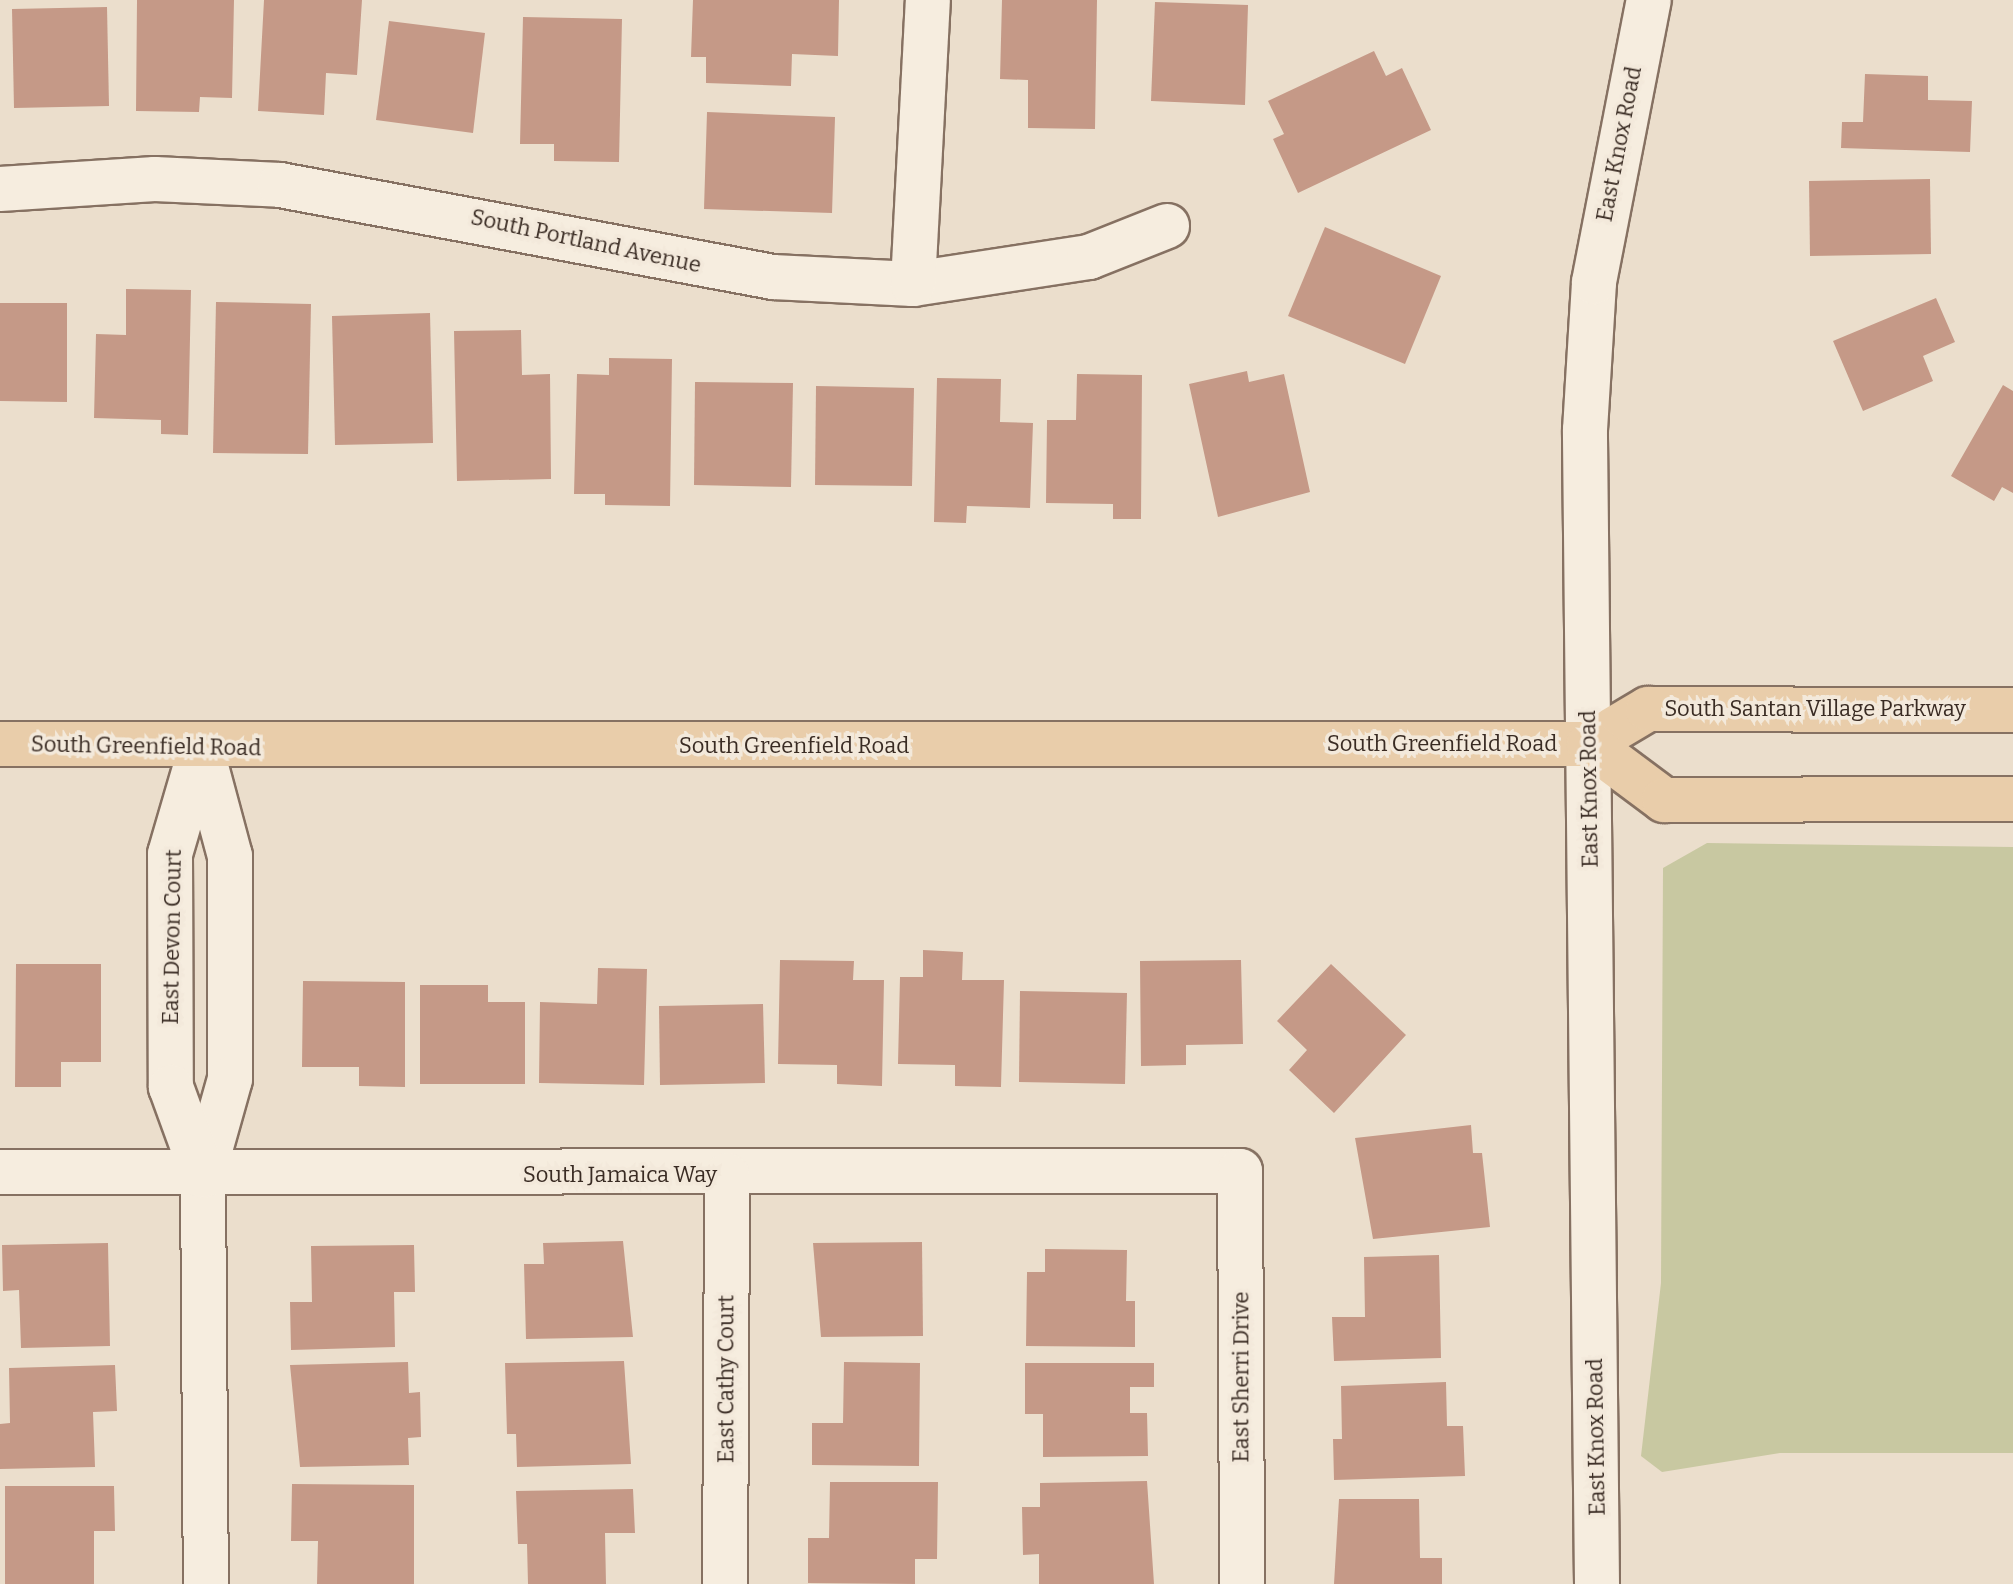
<!DOCTYPE html>
<html>
<head>
<meta charset="utf-8">
<style>
	body { margin:0 }
	#map { position:relative; width:2013px; height:1584px; overflow:hidden; background:#ebdecc; font-family:Bitter,serif }
	div>[style] { position:absolute }
	.green>* { inset:0; background:#c8c8a1 }
	.building>* { inset:0; background:#c59987 }
	.roads { filter:drop-shadow(2px 0 #867162) drop-shadow(-2px 0 #867162) drop-shadow(0 2px #867162) drop-shadow(0 -2px #867162) }
	.minor>* { height:44px; margin:-22px; padding:0 22px; transform-origin:22px; border-radius:22px; background:#f6eddf }
	.major>* { height:44px; margin:-22px; padding:0 22px; transform-origin:22px; border-radius:22px; background:#e9cdaa }
	span { translate:-50% -50%; white-space:nowrap; text-align:center; line-height:1.15; -webkit-text-stroke:7px #f3e9db; paint-order:stroke }
	.street-label { font-size:22px; color:#392b23 }
</style>
</head>
<body>
<div id="map">
	<div class="green">
		<div style="clip-path:polygon(1707px 843px,2013px 847px,2013px 1453px,1780px 1453px,1662px 1472px,1641px 1456px,1661px 1283px,1663px 868px)"></div>
	</div>
	<div class="building">
		<div style="clip-path:polygon(137px 0,234px 0,232px 98px,200px 97px,199px 112px,136px 111px)"></div>
		<div style="clip-path:polygon(264px 0,362px 0,357px 75px,326px 73px,324px 115px,258px 111px)"></div>
		<div style="clip-path:polygon(693px 0,839px 0,838px 56px,792px 54px,791px 86px,706px 83px,706px 57px,691px 57px)"></div>
		<div style="clip-path:polygon(1002px 0,1097px 0,1095px 129px,1028px 128px,1028px 80px,1000px 79px)"></div>
		<div style="clip-path:polygon(1155px 2px,1248px 5px,1245px 105px,1151px 101px)"></div>
		<div style="clip-path:polygon(107px 7px,109px 106px,14px 108px,12px 9px)"></div>
		<div style="clip-path:polygon(523px 17px,622px 19px,619px 162px,554px 161px,554px 144px,520px 144px)"></div>
		<div style="clip-path:polygon(389px 21px,485px 33px,473px 133px,376px 120px)"></div>
		<div style="clip-path:polygon(1374px 51px,1386px 76px,1402px 68px,1431px 130px,1298px 193px,1273px 139px,1284px 134px,1268px 101px)"></div>
		<div style="clip-path:polygon(1865px 74px,1928px 76px,1928px 100px,1972px 101px,1970px 152px,1841px 148px,1842px 122px,1863px 122px)"></div>
		<div style="clip-path:polygon(707px 112px,835px 117px,832px 213px,704px 209px)"></div>
		<div style="clip-path:polygon(1930px 179px,1931px 254px,1810px 256px,1809px 181px)"></div>
		<div style="clip-path:polygon(1325px 227px,1441px 276px,1405px 364px,1288px 316px)"></div>
		<div style="clip-path:polygon(126px 289px,191px 290px,188px 435px,161px 434px,161px 420px,94px 418px,96px 334px,126px 335px)"></div>
		<div style="clip-path:polygon(1936px 298px,1955px 342px,1923px 356px,1933px 381px,1863px 411px,1833px 341px)"></div>
		<div style="clip-path:polygon(216px 302px,311px 304px,308px 454px,213px 453px)"></div>
		<div style="clip-path:polygon(0 303px,67px 303px,67px 402px,0 401px)"></div>
		<div style="clip-path:polygon(430px 313px,433px 443px,335px 445px,332px 316px)"></div>
		<div style="clip-path:polygon(521px 330px,522px 375px,550px 374px,551px 479px,457px 481px,454px 331px)"></div>
		<div style="clip-path:polygon(609px 358px,672px 359px,670px 506px,605px 505px,605px 494px,574px 494px,577px 374px,609px 375px)"></div>
		<div style="clip-path:polygon(1247px 371px,1249px 382px,1284px 374px,1310px 492px,1218px 517px,1189px 384px)"></div>
		<div style="clip-path:polygon(1077px 374px,1142px 375px,1141px 519px,1113px 519px,1113px 504px,1046px 503px,1047px 420px,1076px 420px)"></div>
		<div style="clip-path:polygon(937px 378px,1001px 379px,1000px 422px,1033px 423px,1030px 508px,967px 506px,966px 523px,934px 522px)"></div>
		<div style="clip-path:polygon(695px 382px,793px 383px,791px 487px,694px 485px)"></div>
		<div style="clip-path:polygon(2003px 385px,2013px 391px,2013px 493px,2002px 487px,1994px 501px,1951px 476px)"></div>
		<div style="clip-path:polygon(816px 386px,914px 388px,912px 486px,815px 485px)"></div>
		<div style="clip-path:polygon(923px 950px,963px 952px,962px 980px,1004px 980px,1001px 1087px,955px 1086px,955px 1065px,898px 1064px,900px 977px,923px 977px)"></div>
		<div style="clip-path:polygon(780px 960px,854px 961px,853px 980px,884px 980px,882px 1086px,837px 1084px,837px 1065px,778px 1064px)"></div>
		<div style="clip-path:polygon(1241px 960px,1243px 1044px,1186px 1045px,1186px 1065px,1141px 1066px,1140px 961px)"></div>
		<div style="clip-path:polygon(16px 964px,101px 964px,101px 1062px,61px 1062px,61px 1087px,15px 1087px)"></div>
		<div style="clip-path:polygon(1331px 964px,1406px 1035px,1334px 1113px,1289px 1070px,1307px 1050px,1277px 1021px)"></div>
		<div style="clip-path:polygon(598px 968px,647px 969px,644px 1085px,539px 1083px,540px 1002px,597px 1004px)"></div>
		<div style="clip-path:polygon(303px 981px,405px 982px,405px 1087px,359px 1086px,359px 1067px,302px 1067px)"></div>
		<div style="clip-path:polygon(420px 985px,488px 985px,488px 1002px,525px 1002px,525px 1084px,420px 1084px)"></div>
		<div style="clip-path:polygon(1020px 991px,1127px 993px,1125px 1084px,1019px 1082px)"></div>
		<div style="clip-path:polygon(763px 1004px,765px 1083px,660px 1085px,659px 1006px)"></div>
		<div style="clip-path:polygon(1471px 1125px,1473px 1153px,1482px 1153px,1490px 1227px,1373px 1239px,1355px 1138px)"></div>
		<div style="clip-path:polygon(623px 1241px,633px 1337px,526px 1339px,524px 1264px,544px 1264px,543px 1243px)"></div>
		<div style="clip-path:polygon(922px 1242px,923px 1336px,821px 1337px,813px 1243px)"></div>
		<div style="clip-path:polygon(108px 1243px,110px 1346px,21px 1348px,19px 1290px,3px 1291px,2px 1245px)"></div>
		<div style="clip-path:polygon(414px 1245px,415px 1292px,394px 1292px,395px 1347px,291px 1350px,290px 1302px,312px 1302px,311px 1246px)"></div>
		<div style="clip-path:polygon(1045px 1249px,1127px 1250px,1126px 1301px,1135px 1301px,1135px 1347px,1026px 1346px,1027px 1272px,1045px 1272px)"></div>
		<div style="clip-path:polygon(1439px 1255px,1441px 1358px,1334px 1361px,1332px 1317px,1365px 1317px,1364px 1257px)"></div>
		<div style="clip-path:polygon(624px 1361px,631px 1464px,517px 1467px,516px 1434px,507px 1434px,505px 1363px)"></div>
		<div style="clip-path:polygon(408px 1362px,409px 1393px,420px 1392px,421px 1437px,408px 1438px,409px 1465px,300px 1467px,290px 1365px)"></div>
		<div style="clip-path:polygon(844px 1362px,920px 1363px,919px 1466px,812px 1465px,812px 1423px,843px 1423px)"></div>
		<div style="clip-path:polygon(1025px 1363px,1154px 1363px,1154px 1387px,1130px 1387px,1130px 1413px,1147px 1413px,1148px 1456px,1043px 1457px,1043px 1414px,1025px 1414px)"></div>
		<div style="clip-path:polygon(115px 1365px,117px 1411px,93px 1412px,95px 1467px,0 1469px,0 1424px,10px 1423px,9px 1368px)"></div>
		<div style="clip-path:polygon(1446px 1382px,1447px 1426px,1463px 1426px,1465px 1476px,1334px 1480px,1333px 1439px,1342px 1439px,1341px 1386px)"></div>
		<div style="clip-path:polygon(1147px 1481px,1154px 1584px,1039px 1584px,1039px 1554px,1023px 1555px,1022px 1507px,1040px 1507px,1040px 1483px)"></div>
		<div style="clip-path:polygon(830px 1482px,938px 1482px,937px 1559px,915px 1559px,915px 1584px,808px 1583px,808px 1538px,829px 1538px)"></div>
		<div style="clip-path:polygon(292px 1484px,414px 1485px,414px 1584px,317px 1584px,318px 1541px,291px 1541px)"></div>
		<div style="clip-path:polygon(5px 1486px,114px 1486px,115px 1531px,94px 1531px,94px 1584px,5px 1584px)"></div>
		<div style="clip-path:polygon(633px 1489px,635px 1533px,605px 1533px,606px 1584px,528px 1584px,527px 1544px,518px 1544px,516px 1491px)"></div>
		<div style="clip-path:polygon(1339px 1499px,1419px 1499px,1420px 1558px,1442px 1558px,1442px 1584px,1334px 1584px)"></div>
	</div>
	<div class="roads">
		<div class="minor">
			<div style="left:0;top:189px;width:155px;rotate:-3.7deg"></div>
			<div style="left:155px;top:179px;width:125px;rotate:2.7deg"></div>
			<div style="left:280px;top:185px;width:502px;rotate:10.57deg"></div>
			<div style="left:773px;top:277px;width:140px;rotate:2.9deg"></div>
			<div style="left:913px;top:284px;width:178px;rotate:-8.7deg"></div>
			<div style="left:1089px;top:257px;width:84px;rotate:-21.7deg"></div>
			<div style="left:913px;top:284px;width:284px;rotate:-87deg"></div>
			<div style="left:201px;top:748px;width:112px;rotate:75deg"></div>
			<div style="left:230px;top:856px;width:223px;rotate:90deg"></div>
			<div style="left:230px;top:1079px;width:100px;rotate:105.7deg"></div>
			<div style="left:203px;top:1175px;width:409px;rotate:89.6deg"></div>
			<div style="left:201px;top:748px;width:110px;rotate:106.3deg"></div>
			<div style="left:170px;top:854px;width:233px;rotate:89.8deg"></div>
			<div style="left:171px;top:1087px;width:94px;rotate:70deg"></div>
			<div style="left:0;top:1172px;width:1240px;rotate:-0.05deg"></div>
			<div style="left:1240px;top:1171px;width:413px;rotate:89.7deg"></div>
			<div style="left:725px;top:1584px;width:409px;rotate:-89.7deg"></div>
			<div style="left:1597px;top:1584px;width:1154px;rotate:-90.6deg"></div>
			<div style="left:1585px;top:430px;width:148px;rotate:-86.5deg"></div>
			<div style="left:1594px;top:282px;width:287px;rotate:-79deg"></div>
		</div>
		<div class="major">
			<div style="left:0;top:744px;width:1589px"></div>
			<div style="left:1589px;top:744px;width:69px;rotate:-30.7deg"></div>
			<div style="left:1648px;top:709px;width:365px;rotate:0.2deg"></div>
			<div style="left:1589px;top:744px;width:94px;rotate:36.7deg"></div>
			<div style="left:1664px;top:800px;width:349px;rotate:-0.2deg"></div>
		</div>
	</div>
	<div class="street-label">
		<span style="left:1619px;top:144px;rotate:-79deg">East Knox Road</span>
		<span style="left:586px;top:241px;rotate:12deg">South Portland Avenue</span>
		<span style="left:1815px;top:709px">South Santan Village Parkway</span>
		<span style="left:1442px;top:744px">South Greenfield Road</span>
		<span style="left:146px;top:746px;rotate:1deg">South Greenfield Road</span>
		<span style="left:794px;top:746px">South Greenfield Road</span>
		<span style="left:1589px;top:789px;rotate:-91deg">East Knox Road</span>
		<span style="left:172px;top:937px;rotate:-89deg">East Devon Court</span>
		<span style="left:620px;top:1175px">South Jamaica Way</span>
		<span style="left:1241px;top:1377px;rotate:-90deg">East Sherri Drive</span>
		<span style="left:726px;top:1379px;rotate:-90deg">East Cathy Court</span>
		<span style="left:1596px;top:1437px;rotate:-91deg">East Knox Road</span>
	</div>
</div>
</body>
</html>
